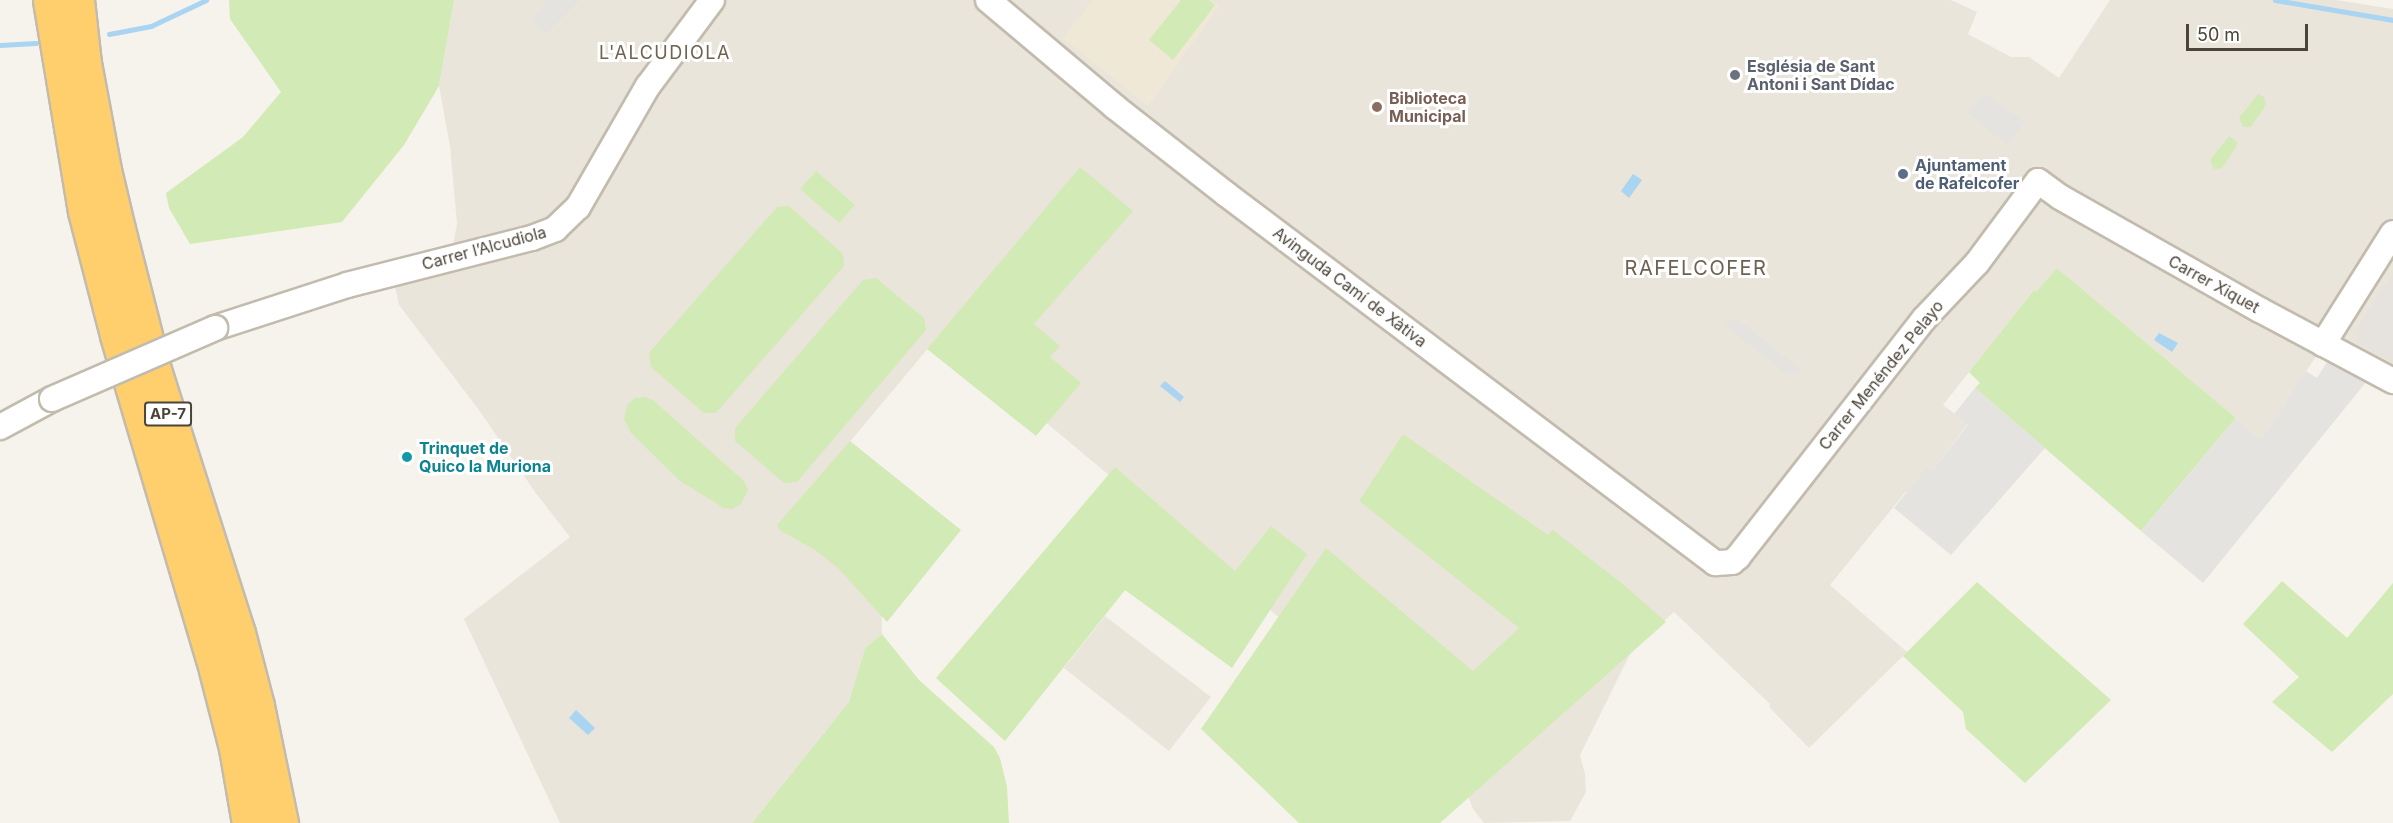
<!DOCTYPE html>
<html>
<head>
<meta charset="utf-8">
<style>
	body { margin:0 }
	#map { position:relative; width:2393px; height:823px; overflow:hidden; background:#f6f3ec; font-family:Inter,sans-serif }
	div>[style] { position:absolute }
	.residential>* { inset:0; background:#eae5da }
	.industrial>* { inset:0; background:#e6e2dd }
	.education>* { inset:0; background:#efe8d6 }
	.green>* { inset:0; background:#d2eab5 }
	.parking>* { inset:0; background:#e5e3e0 }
	.water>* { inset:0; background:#a9d4f2 }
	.stream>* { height:5px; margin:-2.5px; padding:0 2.5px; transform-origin:2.5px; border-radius:2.5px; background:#a9d4f2 }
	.roads { filter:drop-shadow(2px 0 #c2bbae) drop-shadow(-2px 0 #c2bbae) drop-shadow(0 2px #c2bbae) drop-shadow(0 -2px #c2bbae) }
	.minor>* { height:24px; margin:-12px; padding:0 12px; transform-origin:12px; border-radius:12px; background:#fff }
	.highway>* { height:33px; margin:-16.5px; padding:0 16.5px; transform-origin:16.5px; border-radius:16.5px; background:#ffcf6e }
	.bridges { filter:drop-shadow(2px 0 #c2bbae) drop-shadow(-2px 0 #c2bbae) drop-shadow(0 2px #c2bbae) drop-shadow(0 -2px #c2bbae) }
	.minor-bridge>* { height:24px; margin:-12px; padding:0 12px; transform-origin:12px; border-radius:12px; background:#fff }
	.dots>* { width:16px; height:16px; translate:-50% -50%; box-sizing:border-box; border:3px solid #fff; border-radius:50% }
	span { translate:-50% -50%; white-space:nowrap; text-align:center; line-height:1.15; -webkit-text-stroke:6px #fff; paint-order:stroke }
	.shield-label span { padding:2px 4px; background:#fff; border:2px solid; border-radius:4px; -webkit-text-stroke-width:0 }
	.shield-label { font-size:15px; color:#4b4439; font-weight:700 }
	.worship-label { font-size:16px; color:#5b616d; font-weight:700 }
	.left { translate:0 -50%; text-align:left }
	.education-label { font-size:16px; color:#785e54; font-weight:700 }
	.service-label { font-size:16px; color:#4e5e75; font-weight:700 }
	.street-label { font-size:16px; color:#4b4439 }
	.culture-label { font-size:16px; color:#0d838f; font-weight:700 }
	.neighbourhood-label { font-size:18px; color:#6e6250; letter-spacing:1.5px }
	.quarter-label { font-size:20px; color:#6e6250; letter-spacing:1.5px }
	.scale { position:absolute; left:2186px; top:24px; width:122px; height:27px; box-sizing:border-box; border:3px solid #4b4439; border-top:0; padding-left:8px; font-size:18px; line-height:21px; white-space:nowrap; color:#4b4439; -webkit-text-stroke:4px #fff; paint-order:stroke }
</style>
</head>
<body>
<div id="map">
	<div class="residential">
		<div style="clip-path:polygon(454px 0,1951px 0,1977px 12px,1968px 34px,2011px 57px,2029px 57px,2059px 78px,2110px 0,2336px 0,2393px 9px,2393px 394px,2317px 355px,2261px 439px,2057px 268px,2036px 292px,2033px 291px,1943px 405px,1968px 424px,1932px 471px,1904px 494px,1830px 585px,1907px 652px,1809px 748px,1769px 707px,1770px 704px,1674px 612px,1632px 650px,1580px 755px,1585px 774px,1586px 792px,1570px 821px,1484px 823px,1473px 809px,1467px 793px,1468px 775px,940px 334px,788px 516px,881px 590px,882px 634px,865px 648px,849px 702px,752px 823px,560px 823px,464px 619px,570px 537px,535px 492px,479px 410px,399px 305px,390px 263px,453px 245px,457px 224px,450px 146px,439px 86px)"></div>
		<div style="clip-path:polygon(1105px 616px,1211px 697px,1169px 751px,1064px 668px)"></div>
	</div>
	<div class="industrial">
		<div style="clip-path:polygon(2393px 272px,2393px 362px,2359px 344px,2356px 329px)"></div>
	</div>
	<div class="education">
		<div style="clip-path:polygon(1093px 0,1211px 0,1219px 6px,1148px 106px,1063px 38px)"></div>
	</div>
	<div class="green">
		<div style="clip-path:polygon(229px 0,454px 0,439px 86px,404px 145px,342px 222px,190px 244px,169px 208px,166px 193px,243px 137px,281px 92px,230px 19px)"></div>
		<div style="clip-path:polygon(1181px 0,1209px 0,1215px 5px,1173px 60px,1149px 40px)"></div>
		<div style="clip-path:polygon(2258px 94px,2264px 97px,2266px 105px,2251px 127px,2243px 127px,2239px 118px)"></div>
		<div style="clip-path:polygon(2229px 136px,2237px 142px,2236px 147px,2222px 168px,2214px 169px,2210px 160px)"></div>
		<div style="clip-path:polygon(1080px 167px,1133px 211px,1034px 324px,1060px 346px,1050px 357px,1081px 383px,1036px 436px,927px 349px)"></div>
		<div style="clip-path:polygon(816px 171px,855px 205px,839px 223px,800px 189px)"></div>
		<div style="clip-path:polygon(789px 206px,843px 254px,844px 266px,716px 413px,704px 413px,651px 367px,649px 353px,777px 207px)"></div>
		<div style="clip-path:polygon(2057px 268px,2236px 418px,2141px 531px,1975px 388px,1980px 383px,1969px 372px,2034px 290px,2036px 292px)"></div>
		<div style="clip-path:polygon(876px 278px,924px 318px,926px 330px,797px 482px,784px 483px,735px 441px,735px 428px,863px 280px)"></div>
		<div style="clip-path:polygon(645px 397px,654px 401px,744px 481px,748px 490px,741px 504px,732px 509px,724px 508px,680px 481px,631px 433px,624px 419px,627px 405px,635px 398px)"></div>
		<div style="clip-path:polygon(1403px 434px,1548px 535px,1553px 530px,1624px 585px,1666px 622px,1440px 823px,1299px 823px,1201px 729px,1326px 548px,1473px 671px,1519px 628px,1359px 501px)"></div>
		<div style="clip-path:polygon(850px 441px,961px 530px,887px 622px,838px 568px,815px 550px,781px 531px,777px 525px)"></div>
		<div style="clip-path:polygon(1115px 467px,1235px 571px,1271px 526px,1307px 554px,1232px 668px,1125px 590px,1005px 741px,936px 678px)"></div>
		<div style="clip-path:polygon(2282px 581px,2347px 638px,2393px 583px,2393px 694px,2332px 752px,2272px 702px,2299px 677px,2243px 624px)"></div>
		<div style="clip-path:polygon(1977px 582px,2111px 700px,2025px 783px,1966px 729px,1963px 712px,1903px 656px)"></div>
		<div style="clip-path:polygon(882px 634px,919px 680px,994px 747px,1000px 758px,1007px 787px,1009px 823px,752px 823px,849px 702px,865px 648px)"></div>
	</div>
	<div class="parking">
		<div style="clip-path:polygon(546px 0,580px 0,546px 34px,532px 21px)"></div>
		<div style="clip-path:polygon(1984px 93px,2025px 122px,2007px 145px,1968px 113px)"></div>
		<div style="clip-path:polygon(1736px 318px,1799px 368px,1801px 370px,1789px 376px,1724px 325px)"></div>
		<div style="clip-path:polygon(2327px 362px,2367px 381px,2203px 583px,2141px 531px,2236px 418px,2261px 439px,2306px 371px,2317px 378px)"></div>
		<div style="clip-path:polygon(1975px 388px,2045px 448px,1951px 555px,1894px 508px,1927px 467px,1932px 471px,1968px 425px,1954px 414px)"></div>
	</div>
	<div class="water">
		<div style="clip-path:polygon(1633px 174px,1642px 180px,1629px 198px,1621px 191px)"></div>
		<div style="clip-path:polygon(2159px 333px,2178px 343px,2172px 352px,2154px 340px)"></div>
		<div style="clip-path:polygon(1165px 381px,1184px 397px,1180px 402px,1160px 386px)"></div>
		<div style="clip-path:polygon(576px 710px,595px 728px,588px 735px,569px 718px)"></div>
	</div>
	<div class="stream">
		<div style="left:2275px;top:0;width:120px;rotate:9.6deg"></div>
		<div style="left:109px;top:34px;width:43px;rotate:-10.8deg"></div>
		<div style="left:151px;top:26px;width:61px;rotate:-25.3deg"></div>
		<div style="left:0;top:45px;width:36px;rotate:-3deg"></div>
	</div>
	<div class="roads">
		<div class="minor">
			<div style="left:988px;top:0;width:166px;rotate:40.1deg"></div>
			<div style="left:1115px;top:107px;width:141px;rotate:38.1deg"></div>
			<div style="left:1226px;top:194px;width:613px;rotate:37.04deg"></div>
			<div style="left:1715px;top:563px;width:17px;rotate:-3deg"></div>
			<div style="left:1732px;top:562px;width:8px;rotate:-40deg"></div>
			<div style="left:1738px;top:557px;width:302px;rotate:-52deg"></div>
			<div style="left:1924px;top:319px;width:77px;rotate:-46.6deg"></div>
			<div style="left:1977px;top:263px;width:102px;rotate:-53.4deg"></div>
			<div style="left:2038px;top:181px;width:27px;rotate:36deg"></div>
			<div style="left:2060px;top:197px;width:230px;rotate:29.5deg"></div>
			<div style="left:2260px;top:310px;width:151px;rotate:28.1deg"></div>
			<div style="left:215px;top:328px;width:139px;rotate:-18deg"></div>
			<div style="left:347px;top:285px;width:191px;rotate:-14.3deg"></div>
			<div style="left:532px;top:238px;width:25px;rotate:-21deg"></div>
			<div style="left:555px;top:229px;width:32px;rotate:-44deg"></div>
			<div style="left:578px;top:207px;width:140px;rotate:-60deg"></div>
			<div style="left:648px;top:86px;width:107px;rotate:-53.3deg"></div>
			<div style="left:2323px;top:344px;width:131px;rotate:-57.8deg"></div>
			<div style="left:0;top:427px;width:59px;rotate:-28.3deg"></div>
		</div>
		<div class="highway">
			<div style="left:50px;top:0;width:214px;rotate:80.6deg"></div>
			<div style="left:85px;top:211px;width:128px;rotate:75.5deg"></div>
			<div style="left:117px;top:335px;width:349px;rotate:73.5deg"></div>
			<div style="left:216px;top:670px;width:81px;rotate:75.6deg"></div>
			<div style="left:236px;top:748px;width:76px;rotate:80.2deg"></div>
			<div style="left:77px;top:0;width:63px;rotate:83.7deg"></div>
			<div style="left:84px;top:63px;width:109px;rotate:79.4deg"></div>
			<div style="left:104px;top:170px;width:61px;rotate:76.7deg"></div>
			<div style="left:118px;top:229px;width:146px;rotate:75.7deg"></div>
			<div style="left:154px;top:370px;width:276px;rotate:72.3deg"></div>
			<div style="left:238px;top:633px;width:75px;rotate:75.4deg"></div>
			<div style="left:257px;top:706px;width:119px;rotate:78.4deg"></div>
		</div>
	</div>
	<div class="bridges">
		<div class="minor-bridge">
			<div style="left:52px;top:399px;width:178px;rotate:-23.5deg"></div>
		</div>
	</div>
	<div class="dots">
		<div style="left:1735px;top:75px;background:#6b7280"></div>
		<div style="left:1377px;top:107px;background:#8d6e63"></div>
		<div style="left:1903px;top:174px;background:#5c6f8a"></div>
		<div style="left:407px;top:457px;background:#0f9aa8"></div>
	</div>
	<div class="shield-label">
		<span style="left:168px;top:414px">AP-7</span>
	</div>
	<div class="worship-label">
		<span class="left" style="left:1747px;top:75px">Església de Sant<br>Antoni i Sant Dídac</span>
	</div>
	<div class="education-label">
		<span class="left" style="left:1389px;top:107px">Biblioteca<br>Municipal</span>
	</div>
	<div class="service-label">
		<span class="left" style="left:1915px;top:174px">Ajuntament<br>de Rafelcofer</span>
	</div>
	<div class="street-label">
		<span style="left:484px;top:248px;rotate:-15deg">Carrer l’Alcudiola</span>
		<span style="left:2214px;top:284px;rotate:29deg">Carrer Xiquet</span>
		<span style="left:1350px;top:287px;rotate:37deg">Avinguda Camí de Xàtiva</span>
		<span style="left:1881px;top:375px;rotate:-51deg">Carrer Menéndez Pelayo</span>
	</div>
	<div class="culture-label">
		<span class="left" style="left:419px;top:457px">Trinquet de<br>Quico la Muriona</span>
	</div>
	<div class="neighbourhood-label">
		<span style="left:665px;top:53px">L'ALCUDIOLA</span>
	</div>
	<div class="quarter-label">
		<span style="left:1696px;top:268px">RAFELCOFER</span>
	</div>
	<div class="scale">50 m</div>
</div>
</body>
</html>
